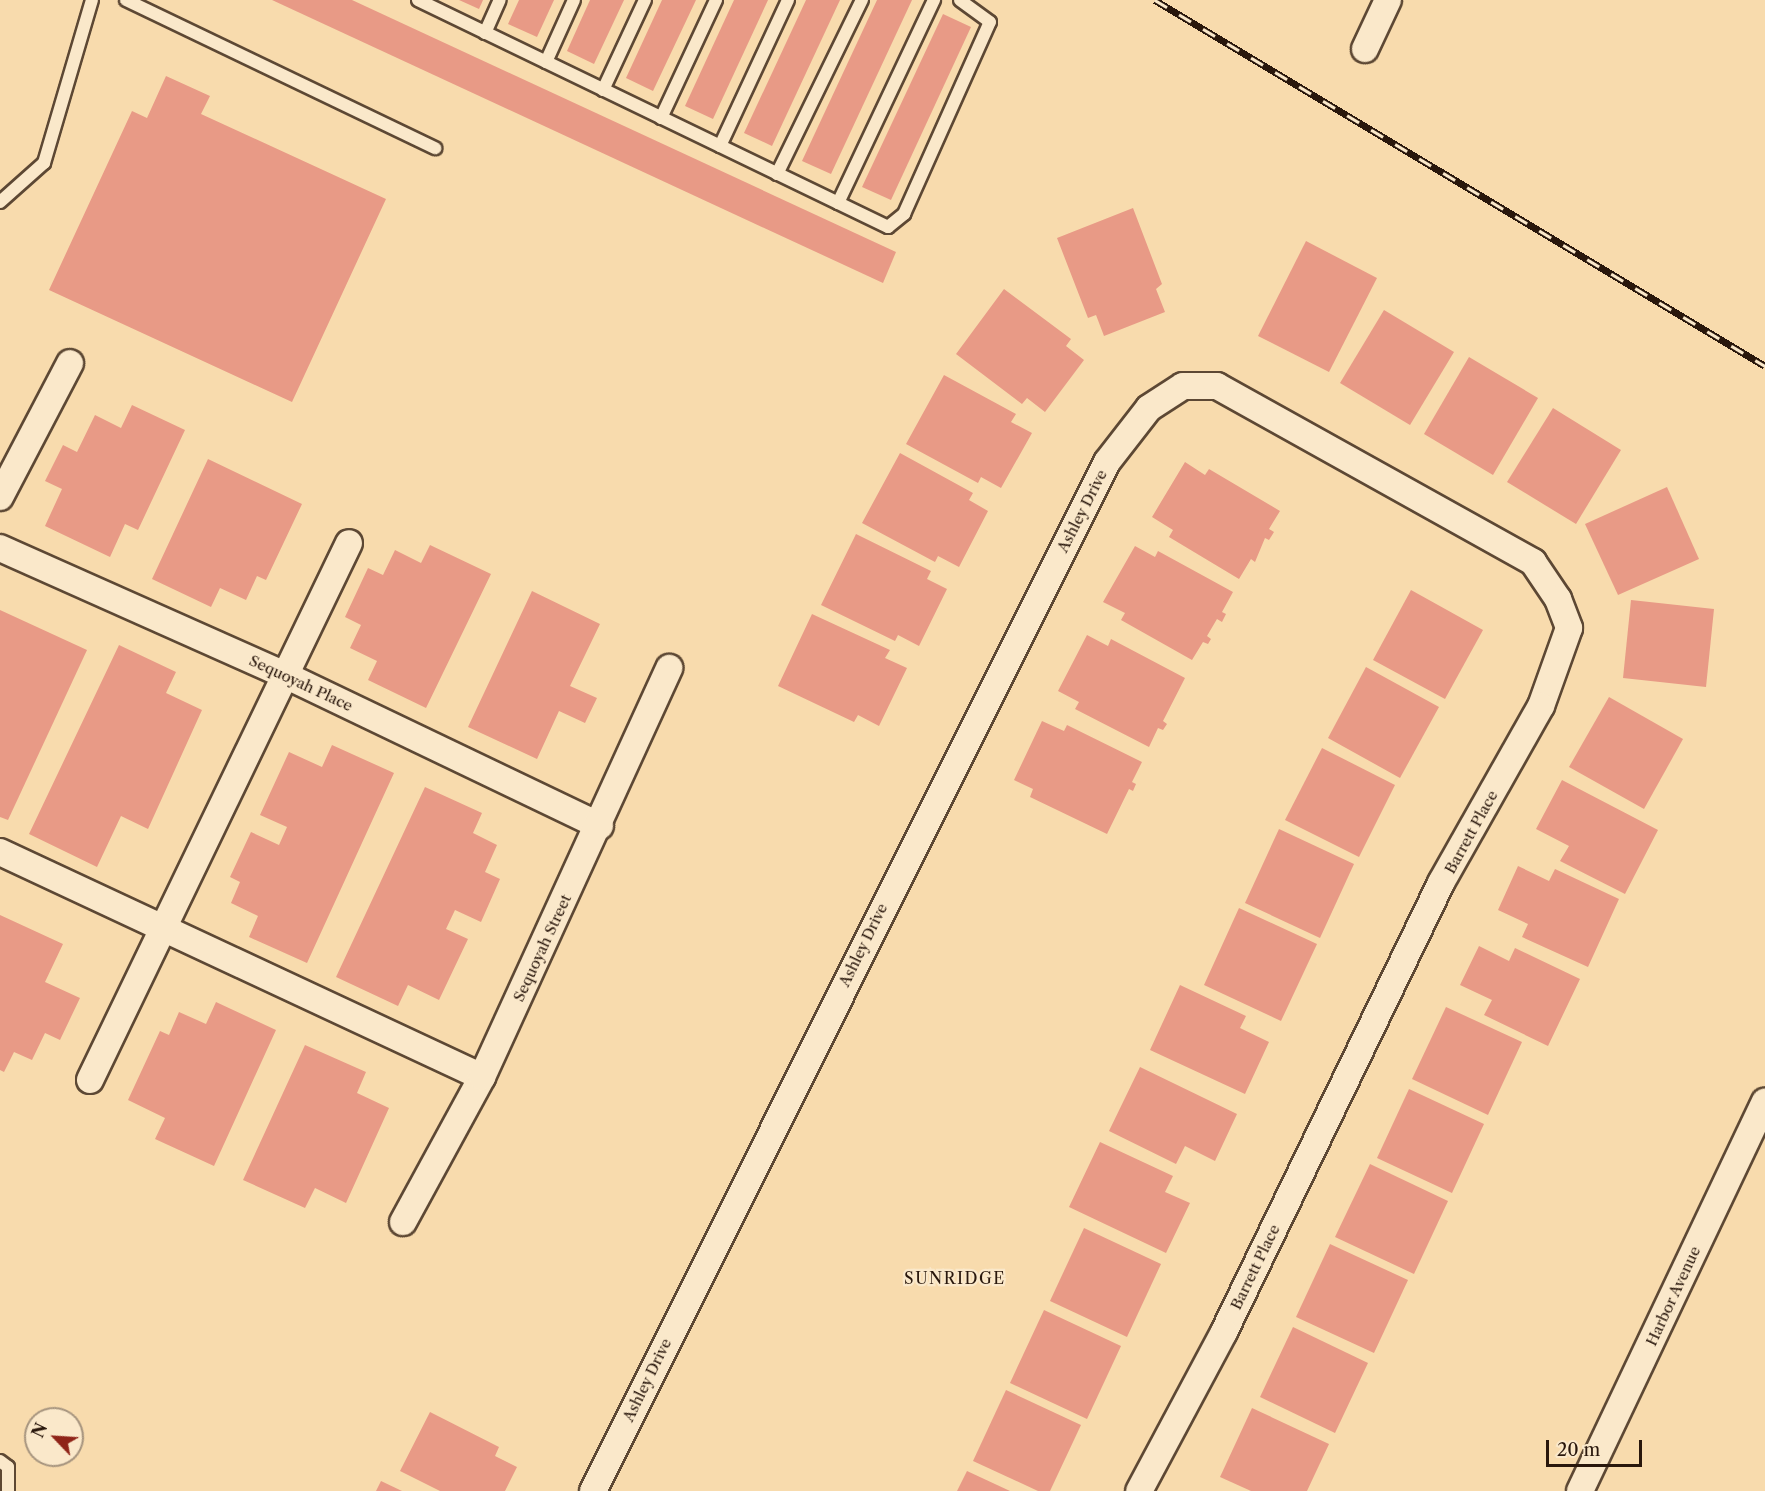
<!DOCTYPE html>
<html>
<head>
<meta charset="utf-8">
<style>
	body { margin:0 }
	#map { position:relative; width:1765px; height:1491px; overflow:hidden; background:#f8dbad; font-family:"Libre Caslon Text",serif }
	div>[style] { position:absolute }
	.building>* { inset:0; background:#e89a86 }
	.roads { filter:drop-shadow(2px 0 #5d4834) drop-shadow(-2px 0 #5d4834) drop-shadow(0 2px #5d4834) drop-shadow(0 -2px #5d4834) }
	.service>* { height:12px; margin:-6px; padding:0 6px; transform-origin:6px; border-radius:6px; background:#fae8ca }
	.minor>* { height:26px; margin:-13px; padding:0 13px; transform-origin:13px; border-radius:13px; background:#fae8ca }
	.rail>* { height:7px; margin-top:-3.5px; transform-origin:0; background:repeating-linear-gradient(90deg,#fae8ca 0 14px,#29170c 0 28px); box-sizing:border-box; border-block:2px solid #29170c }
	span { translate:-50% -50%; white-space:nowrap; text-align:center; line-height:1.15; -webkit-text-stroke:4.5px #fae8ca; paint-order:stroke }
	.street-label { font-size:15px; color:#29170c }
	.neighbourhood-label { font-size:16px; color:#29170c; letter-spacing:1.5px }
	.north { position:absolute; left:24px; top:1407px; width:60px; height:60px; box-sizing:border-box; background:#fae8ca; border:2px solid #a6947e; border-radius:50%; rotate:295deg; font-size:16px; font-weight:700; line-height:24px; text-align:center; color:#29170c }
	.north::after { content:''; display:block; margin:auto; width:21px; height:27px; background:#8f2418; clip-path:polygon(50% 0,100% 100%,50% 72%,0 100%) }
	.scale { position:absolute; left:1546px; top:1440px; width:96px; height:27px; box-sizing:border-box; border:3px solid #29170c; border-top:0; padding-left:8px; font-size:18px; line-height:21px; white-space:nowrap; color:#29170c; -webkit-text-stroke:4px #fae8ca; paint-order:stroke }
</style>
</head>
<body>
<div id="map">
	<div class="building">
		<div style="clip-path:polygon(272px 0,352px 0,896px 252px,883px 283px)"></div>
		<div style="clip-path:polygon(459px 0,483px 0,479px 9px)"></div>
		<div style="clip-path:polygon(519px 0,554px 0,537px 37px,508px 24px)"></div>
		<div style="clip-path:polygon(590px 0,624px 0,594px 64px,567px 51px)"></div>
		<div style="clip-path:polygon(662px 0,696px 0,653px 91px,626px 78px)"></div>
		<div style="clip-path:polygon(734px 0,768px 0,713px 119px,685px 106px)"></div>
		<div style="clip-path:polygon(806px 0,840px 0,772px 146px,744px 133px)"></div>
		<div style="clip-path:polygon(877px 0,912px 0,831px 174px,802px 161px)"></div>
		<div style="clip-path:polygon(943px 14px,971px 27px,891px 200px,862px 187px)"></div>
		<div style="clip-path:polygon(166px 76px,210px 96px,201px 114px,386px 199px,292px 402px,49px 290px,132px 111px,147px 118px)"></div>
		<div style="clip-path:polygon(1133px 208px,1162px 284px,1156px 289px,1165px 312px,1104px 336px,1096px 315px,1088px 318px,1057px 238px)"></div>
		<div style="clip-path:polygon(1306px 241px,1377px 278px,1329px 372px,1258px 336px)"></div>
		<div style="clip-path:polygon(1004px 289px,1071px 339px,1066px 346px,1084px 360px,1045px 412px,1027px 398px,1022px 404px,956px 354px)"></div>
		<div style="clip-path:polygon(1384px 310px,1454px 352px,1410px 425px,1340px 383px)"></div>
		<div style="clip-path:polygon(1469px 357px,1538px 398px,1493px 475px,1424px 434px)"></div>
		<div style="clip-path:polygon(944px 375px,1016px 414px,1011px 422px,1032px 433px,1001px 488px,981px 477px,978px 483px,906px 444px)"></div>
		<div style="clip-path:polygon(132px 405px,185px 430px,138px 530px,125px 524px,110px 557px,45px 526px,62px 489px,45px 481px,63px 445px,77px 452px,95px 415px,121px 428px)"></div>
		<div style="clip-path:polygon(1553px 408px,1621px 450px,1576px 524px,1507px 482px)"></div>
		<div style="clip-path:polygon(900px 453px,973px 493px,969px 500px,988px 511px,959px 567px,938px 556px,935px 562px,862px 523px)"></div>
		<div style="clip-path:polygon(208px 459px,302px 504px,266px 580px,257px 576px,246px 600px,220px 588px,211px 607px,152px 579px)"></div>
		<div style="clip-path:polygon(1185px 462px,1205px 475px,1209px 469px,1280px 511px,1269px 529px,1274px 532px,1269px 540px,1265px 538px,1255px 562px,1251px 559px,1239px 579px,1169px 537px,1173px 530px,1152px 517px)"></div>
		<div style="clip-path:polygon(1667px 487px,1699px 559px,1618px 595px,1585px 524px)"></div>
		<div style="clip-path:polygon(856px 534px,931px 571px,927px 579px,947px 589px,919px 646px,898px 635px,895px 641px,821px 605px)"></div>
		<div style="clip-path:polygon(430px 545px,491px 574px,426px 708px,368px 680px,377px 661px,350px 648px,361px 625px,345px 617px,368px 568px,383px 575px,395px 550px,421px 563px)"></div>
		<div style="clip-path:polygon(1135px 546px,1155px 557px,1158px 551px,1233px 592px,1222px 612px,1226px 614px,1222px 622px,1217px 619px,1207px 636px,1211px 639px,1208px 644px,1203px 642px,1192px 660px,1121px 620px,1125px 613px,1103px 602px)"></div>
		<div style="clip-path:polygon(1411px 590px,1483px 630px,1445px 699px,1373px 660px)"></div>
		<div style="clip-path:polygon(532px 591px,600px 624px,570px 686px,597px 698px,585px 723px,559px 711px,537px 759px,468px 727px)"></div>
		<div style="clip-path:polygon(1631px 600px,1714px 609px,1706px 687px,1623px 678px)"></div>
		<div style="clip-path:polygon(0 610px,87px 650px,8px 820px,0 817px)"></div>
		<div style="clip-path:polygon(812px 614px,890px 650px,885px 658px,907px 668px,879px 726px,858px 715px,854px 722px,778px 686px)"></div>
		<div style="clip-path:polygon(1087px 635px,1108px 646px,1111px 639px,1185px 678px,1163px 721px,1167px 724px,1163px 730px,1158px 728px,1149px 747px,1075px 709px,1079px 702px,1058px 691px)"></div>
		<div style="clip-path:polygon(119px 645px,176px 672px,166px 693px,202px 710px,148px 829px,121px 816px,97px 867px,29px 834px)"></div>
		<div style="clip-path:polygon(1366px 667px,1439px 707px,1400px 778px,1328px 738px)"></div>
		<div style="clip-path:polygon(1609px 697px,1683px 739px,1644px 809px,1569px 767px)"></div>
		<div style="clip-path:polygon(1042px 721px,1064px 731px,1067px 725px,1142px 762px,1132px 782px,1136px 784px,1133px 791px,1129px 789px,1107px 834px,1030px 797px,1033px 789px,1014px 780px)"></div>
		<div style="clip-path:polygon(332px 745px,394px 773px,307px 963px,249px 937px,258px 916px,231px 903px,240px 882px,230px 877px,251px 832px,279px 845px,287px 827px,260px 815px,289px 752px,322px 767px)"></div>
		<div style="clip-path:polygon(1322px 748px,1395px 785px,1359px 857px,1285px 820px)"></div>
		<div style="clip-path:polygon(1562px 780px,1658px 830px,1625px 894px,1560px 861px,1569px 846px,1536px 829px)"></div>
		<div style="clip-path:polygon(425px 787px,482px 813px,473px 833px,497px 845px,485px 872px,500px 879px,481px 922px,455px 910px,446px 929px,468px 939px,439px 1000px,408px 985px,398px 1006px,336px 977px)"></div>
		<div style="clip-path:polygon(1279px 829px,1354px 864px,1320px 938px,1245px 903px)"></div>
		<div style="clip-path:polygon(1518px 866px,1549px 881px,1555px 869px,1619px 899px,1588px 967px,1522px 937px,1528px 924px,1498px 910px)"></div>
		<div style="clip-path:polygon(1239px 908px,1317px 944px,1281px 1021px,1204px 985px)"></div>
		<div style="clip-path:polygon(0 915px,63px 944px,45px 982px,80px 998px,60px 1040px,45px 1033px,32px 1060px,14px 1052px,4px 1072px,0 1070px)"></div>
		<div style="clip-path:polygon(1479px 946px,1509px 961px,1515px 948px,1580px 979px,1548px 1046px,1484px 1015px,1492px 1000px,1460px 985px)"></div>
		<div style="clip-path:polygon(1180px 985px,1246px 1016px,1240px 1028px,1269px 1042px,1245px 1094px,1150px 1050px)"></div>
		<div style="clip-path:polygon(216px 1002px,276px 1030px,214px 1166px,155px 1139px,165px 1118px,128px 1100px,160px 1031px,169px 1035px,179px 1012px,206px 1024px)"></div>
		<div style="clip-path:polygon(1446px 1007px,1522px 1042px,1488px 1115px,1412px 1079px)"></div>
		<div style="clip-path:polygon(305px 1045px,366px 1072px,357px 1093px,389px 1108px,346px 1203px,315px 1188px,305px 1208px,243px 1180px)"></div>
		<div style="clip-path:polygon(1140px 1067px,1237px 1114px,1215px 1161px,1185px 1146px,1176px 1164px,1109px 1131px)"></div>
		<div style="clip-path:polygon(1409px 1089px,1484px 1124px,1452px 1193px,1377px 1158px)"></div>
		<div style="clip-path:polygon(1100px 1142px,1173px 1176px,1165px 1192px,1190px 1203px,1166px 1253px,1069px 1207px)"></div>
		<div style="clip-path:polygon(1370px 1164px,1448px 1201px,1414px 1274px,1335px 1237px)"></div>
		<div style="clip-path:polygon(1084px 1228px,1161px 1264px,1127px 1337px,1050px 1301px)"></div>
		<div style="clip-path:polygon(1330px 1244px,1408px 1280px,1374px 1353px,1296px 1317px)"></div>
		<div style="clip-path:polygon(1044px 1310px,1121px 1346px,1087px 1419px,1010px 1383px)"></div>
		<div style="clip-path:polygon(1293px 1327px,1368px 1363px,1335px 1433px,1260px 1397px)"></div>
		<div style="clip-path:polygon(1006px 1390px,1081px 1425px,1050px 1491px,1038px 1491px,973px 1461px)"></div>
		<div style="clip-path:polygon(1252px 1408px,1329px 1444px,1307px 1491px,1251px 1491px,1220px 1477px)"></div>
		<div style="clip-path:polygon(430px 1412px,499px 1447px,495px 1456px,517px 1467px,505px 1491px,440px 1491px,400px 1471px)"></div>
		<div style="clip-path:polygon(967px 1471px,1010px 1491px,957px 1491px)"></div>
		<div style="clip-path:polygon(381px 1481px,402px 1491px,376px 1491px)"></div>
	</div>
	<div class="roads">
		<div class="service">
			<div style="left:126px;top:0;width:343px;rotate:25.6deg"></div>
			<div style="left:418px;top:0;width:522px;rotate:25.78deg"></div>
			<div style="left:888px;top:227px;width:21px;rotate:-39deg"></div>
			<div style="left:904px;top:214px;width:210px;rotate:-65.9deg"></div>
			<div style="left:990px;top:22px;width:37px;rotate:-144deg"></div>
			<div style="left:485px;top:33px;width:36px;rotate:-66deg"></div>
			<div style="left:546px;top:62px;width:68px;rotate:-65.7deg"></div>
			<div style="left:603px;top:90px;width:99px;rotate:-65deg"></div>
			<div style="left:661px;top:118px;width:130px;rotate:-65deg"></div>
			<div style="left:720px;top:146px;width:161px;rotate:-65deg"></div>
			<div style="left:777px;top:174px;width:194px;rotate:-64deg"></div>
			<div style="left:0;top:202px;width:59px;rotate:-41.6deg"></div>
			<div style="left:44px;top:163px;width:170px;rotate:-73.6deg"></div>
			<div style="left:838px;top:203px;width:225px;rotate:-64.7deg"></div>
			<div style="left:0;top:1461px;width:10px;rotate:37deg"></div>
			<div style="left:8px;top:1467px;width:24px;rotate:90deg"></div>
		</div>
		<div class="minor">
			<div style="left:1365px;top:49px;width:54px;rotate:-64.9deg"></div>
			<div style="left:0;top:497px;width:151px;rotate:-62.4deg"></div>
			<div style="left:0;top:548px;width:314px;rotate:24deg"></div>
			<div style="left:287px;top:676px;width:347px;rotate:25.6deg"></div>
			<div style="left:0;top:852px;width:532px;rotate:25.02deg"></div>
			<div style="left:90px;top:1080px;width:596px;rotate:-64.25deg"></div>
			<div style="left:403px;top:1222px;width:165px;rotate:-61.4deg"></div>
			<div style="left:482px;top:1077px;width:450px;rotate:-65.4deg"></div>
			<div style="left:593px;top:1491px;width:1150px;rotate:-63.46deg"></div>
			<div style="left:1107px;top:462px;width:68px;rotate:-52.1deg"></div>
			<div style="left:1149px;top:408px;width:40px;rotate:-32.9deg"></div>
			<div style="left:1183px;top:386px;width:34px"></div>
			<div style="left:1217px;top:386px;width:362px;rotate:29.1deg"></div>
			<div style="left:1533px;top:562px;width:45px;rotate:56deg"></div>
			<div style="left:1558px;top:599px;width:31px;rotate:69deg"></div>
			<div style="left:1569px;top:628px;width:83px;rotate:109.7deg"></div>
			<div style="left:1541px;top:706px;width:203px;rotate:119.5deg"></div>
			<div style="left:1441px;top:883px;width:499px;rotate:115.8deg"></div>
			<div style="left:1224px;top:1332px;width:180px;rotate:118.1deg"></div>
			<div style="left:1580px;top:1491px;width:431px;rotate:-64.6deg"></div>
		</div>
	</div>
	<div class="rail">
		<div style="left:1155px;top:0;width:711px;rotate:30.96deg"></div>
	</div>
	<div class="street-label">
		<span style="left:1082px;top:511px;rotate:-63deg">Ashley Drive</span>
		<span style="left:301px;top:683px;rotate:25deg">Sequoyah Place</span>
		<span style="left:1471px;top:832px;rotate:-61deg">Barrett Place</span>
		<span style="left:863px;top:945px;rotate:-64deg">Ashley Drive</span>
		<span style="left:542px;top:948px;rotate:-65deg">Sequoyah Street</span>
		<span style="left:1255px;top:1267px;rotate:-64deg">Barrett Place</span>
		<span style="left:1673px;top:1296px;rotate:-65deg">Harbor Avenue</span>
		<span style="left:647px;top:1380px;rotate:-64deg">Ashley Drive</span>
	</div>
	<div class="neighbourhood-label">
		<span style="left:955px;top:1278px">SUNRIDGE</span>
	</div>
	<div class="north">N</div>
	<div class="scale">20 m</div>
</div>
</body>
</html>
